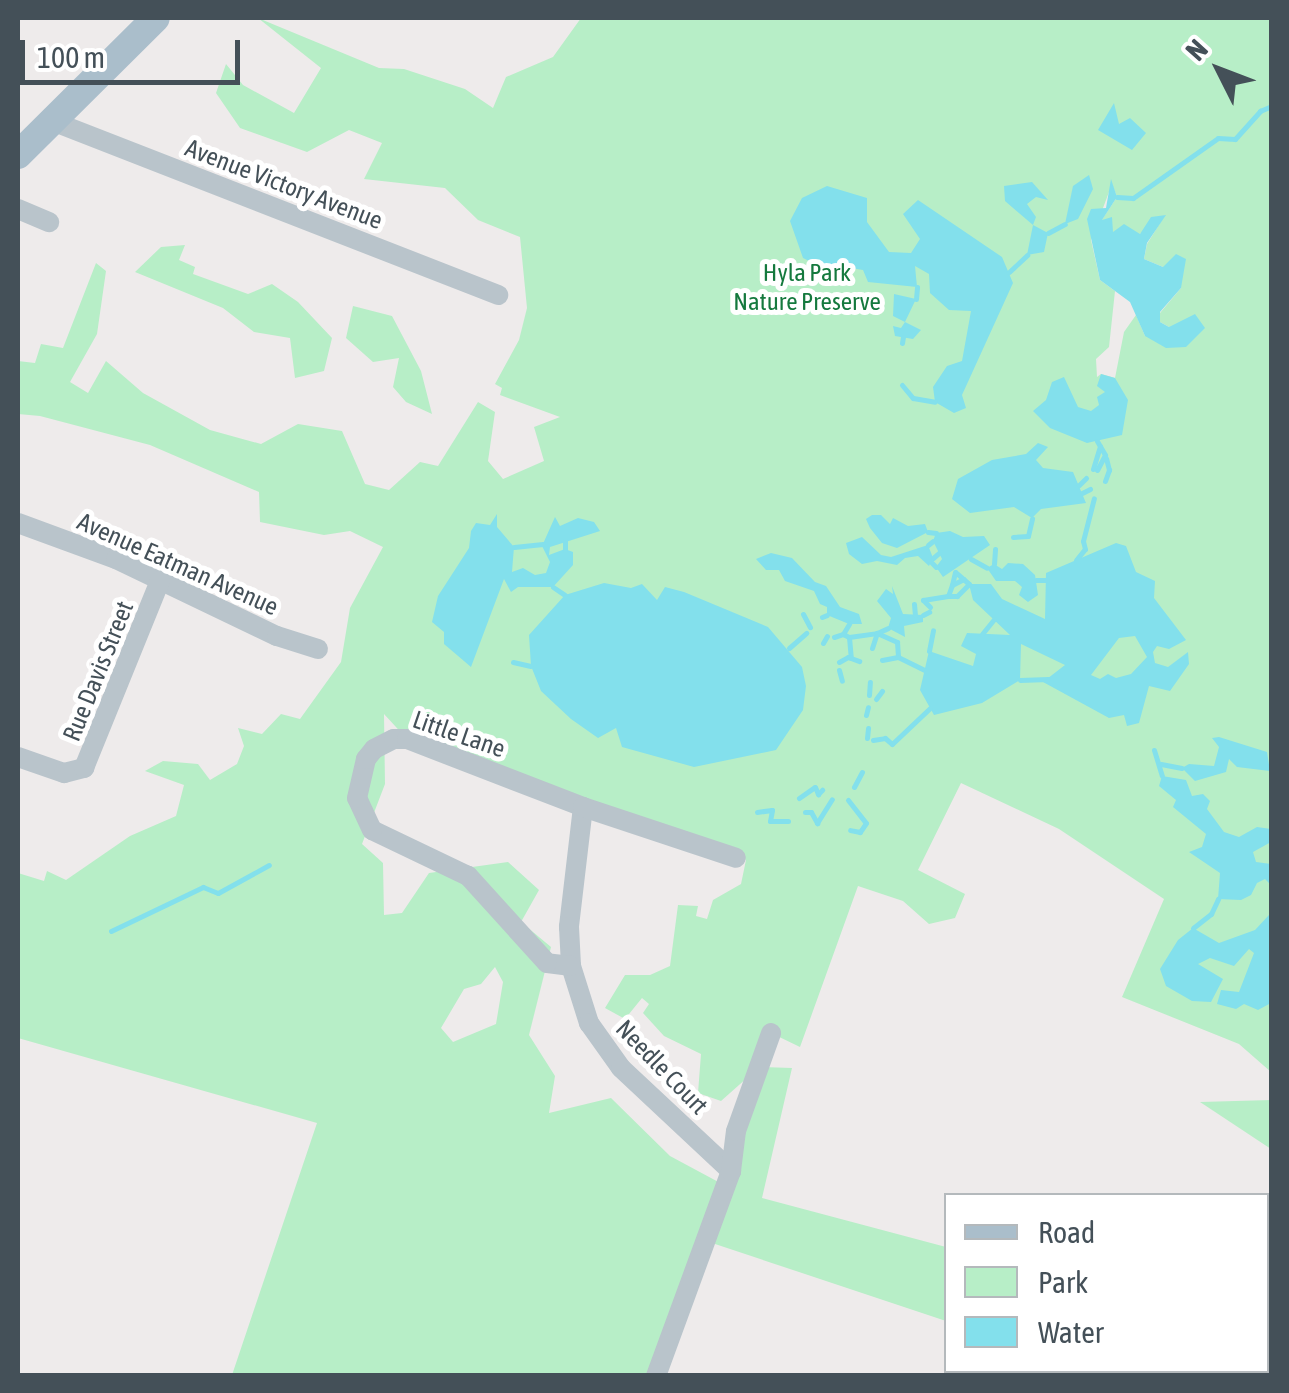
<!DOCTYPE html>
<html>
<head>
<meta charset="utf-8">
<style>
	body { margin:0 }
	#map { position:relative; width:1289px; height:1393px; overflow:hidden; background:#eeebeb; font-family:"Asap Condensed",sans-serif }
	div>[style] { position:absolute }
	.green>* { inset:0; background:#b7eec7 }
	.water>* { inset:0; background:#83e0ec }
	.stream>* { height:5px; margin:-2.5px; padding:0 2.5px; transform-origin:2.5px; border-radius:2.5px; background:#83e0ec }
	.minor>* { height:20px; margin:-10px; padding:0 10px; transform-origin:10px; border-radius:10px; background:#b9c4cb }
	.major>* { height:28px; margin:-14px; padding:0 14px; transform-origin:14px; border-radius:14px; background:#aabecb }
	span { translate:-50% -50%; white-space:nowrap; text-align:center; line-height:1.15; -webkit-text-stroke:10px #fff; paint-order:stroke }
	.street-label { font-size:25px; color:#445058 }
	.park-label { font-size:25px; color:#15793e }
	.frame { position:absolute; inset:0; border:20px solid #445058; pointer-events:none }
	.legend { position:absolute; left:944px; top:1193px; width:325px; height:180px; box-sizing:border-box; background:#fff; border:2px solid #b4b9bc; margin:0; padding:12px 18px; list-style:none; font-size:30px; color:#445058 }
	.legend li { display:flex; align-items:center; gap:20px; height:50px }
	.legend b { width:50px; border:2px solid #b4b9bc }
	.north { position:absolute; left:1169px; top:20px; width:100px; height:100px; -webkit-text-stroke:8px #fff; paint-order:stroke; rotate:312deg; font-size:28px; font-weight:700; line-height:40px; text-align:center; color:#445058 }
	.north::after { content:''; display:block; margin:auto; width:35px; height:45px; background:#445058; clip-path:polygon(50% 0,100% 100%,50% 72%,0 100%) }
	.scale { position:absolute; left:20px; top:40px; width:220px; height:45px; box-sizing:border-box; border:5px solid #445058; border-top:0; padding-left:12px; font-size:30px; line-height:35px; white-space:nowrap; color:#445058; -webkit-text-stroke:8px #fff; paint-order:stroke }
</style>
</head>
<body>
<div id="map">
	<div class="green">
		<div style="clip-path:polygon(evenodd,258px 18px,379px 68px,404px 69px,465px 89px,493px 108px,506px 77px,553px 57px,581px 18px,1271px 18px,1271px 1072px,1239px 1044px,1122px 997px,1164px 899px,1059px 829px,961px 783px,918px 870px,965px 894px,955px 918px,929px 924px,903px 901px,858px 886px,800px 1047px,771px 1033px,760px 1067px,792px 1068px,762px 1198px,946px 1247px,946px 1321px,706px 1241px,656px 1375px,232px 1375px,317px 1123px,18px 1038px,18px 873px,44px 881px,47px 871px,66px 880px,130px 836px,176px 816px,184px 785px,145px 771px,163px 761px,198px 764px,210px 780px,237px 764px,244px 746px,238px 728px,262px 734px,281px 714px,300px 719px,341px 662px,350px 608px,383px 547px,350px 531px,324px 535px,260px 522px,259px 492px,150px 445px,40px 416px,18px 414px,18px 361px,35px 363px,41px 344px,63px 348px,96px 263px,106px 271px,97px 334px,70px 382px,88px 393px,106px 361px,143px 393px,210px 430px,261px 444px,298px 424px,342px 431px,365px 484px,389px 490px,420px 462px,438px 466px,478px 402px,495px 412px,488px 461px,503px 479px,544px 461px,534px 427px,560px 417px,500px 395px,502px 388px,495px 384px,519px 340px,527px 308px,520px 237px,478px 220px,445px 188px,364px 179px,382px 143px,349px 130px,307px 152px,240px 128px,216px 93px,226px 64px,243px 85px,294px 113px,321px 68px,258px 18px,1112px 184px,1117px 197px,1101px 221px,1113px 232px,1140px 234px,1165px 215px,1147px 244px,1144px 259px,1163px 267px,1181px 288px,1160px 313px,1160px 322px,1169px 327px,1145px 336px,1136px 315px,1124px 332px,1115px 378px,1101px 374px,1097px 377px,1096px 359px,1109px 347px,1115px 291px,1100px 280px,1091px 240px,1112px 184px,258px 18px,384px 714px,407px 739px,746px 860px,741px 884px,713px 900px,707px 919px,696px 916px,698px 906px,678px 905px,670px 966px,650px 975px,625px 975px,605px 1008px,625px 1019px,642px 998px,649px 1004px,643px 1013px,664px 1036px,701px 1054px,698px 1093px,721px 1101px,757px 1069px,724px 1185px,670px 1156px,611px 1098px,549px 1113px,555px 1076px,529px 1035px,551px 947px,521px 922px,539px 890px,508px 862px,429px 873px,402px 913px,384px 915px,383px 863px,362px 844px,385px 784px,384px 714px,258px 18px,495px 967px,503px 982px,496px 1024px,453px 1042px,441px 1028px,464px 989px,481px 984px,495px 967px)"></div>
		<div style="clip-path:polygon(185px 245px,179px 260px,195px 267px,193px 274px,248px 294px,272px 284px,298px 302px,332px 338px,324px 371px,295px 378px,290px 338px,254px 332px,223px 308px,135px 272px,161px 247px)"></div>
		<div style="clip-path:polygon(353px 306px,392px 316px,421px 371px,432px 414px,406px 402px,393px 387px,399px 358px,373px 362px,346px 338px)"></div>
		<div style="clip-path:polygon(1271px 1100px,1271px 1149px,1200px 1102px)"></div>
		<div style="clip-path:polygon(1271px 1314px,1271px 1375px,1171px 1376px,1145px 1371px,1266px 1370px,1267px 1318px)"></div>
	</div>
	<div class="water">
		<div style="clip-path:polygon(1114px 103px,1119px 124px,1130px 118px,1146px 133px,1132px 150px,1098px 130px)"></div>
		<div style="clip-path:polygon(1089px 175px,1093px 189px,1078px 219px,1065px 224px,1073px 186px)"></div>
		<div style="clip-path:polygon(1111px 179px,1117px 197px,1102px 220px,1112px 217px,1113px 232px,1124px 224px,1140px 234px,1151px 217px,1166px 215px,1147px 243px,1144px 259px,1163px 267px,1176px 254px,1186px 259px,1181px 288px,1160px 312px,1160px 322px,1169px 327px,1195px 314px,1205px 328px,1186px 347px,1166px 348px,1145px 336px,1130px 302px,1100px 280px,1087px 219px,1091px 209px,1106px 208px)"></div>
		<div style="clip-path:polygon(1032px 182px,1048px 200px,1036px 197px,1027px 204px,1036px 217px,1033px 225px,1048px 233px,1044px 252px,1027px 255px,1033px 225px,1005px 201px,1004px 186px)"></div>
		<div style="clip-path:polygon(827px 186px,867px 198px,867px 222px,889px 252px,911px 253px,920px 239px,903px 214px,918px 200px,1002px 257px,1013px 283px,962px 395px,966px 408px,954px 413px,935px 402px,933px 387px,947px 366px,962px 361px,971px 311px,949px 310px,930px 293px,929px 274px,915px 266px,917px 287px,868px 282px,863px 270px,845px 267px,838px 275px,803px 258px,790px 221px,802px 198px)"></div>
		<div style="clip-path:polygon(894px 294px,916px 299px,905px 322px,921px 330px,913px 339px,895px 336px,893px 326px,901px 328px,905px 322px,893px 316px)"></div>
		<div style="clip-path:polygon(1101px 374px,1115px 378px,1128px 400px,1122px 435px,1087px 443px,1050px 428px,1033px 411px,1046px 400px,1052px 382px,1064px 377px,1078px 407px,1091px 411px,1099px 405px,1097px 397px,1105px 392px,1097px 386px)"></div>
		<div style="clip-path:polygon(1038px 443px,1048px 447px,1036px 460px,1043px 468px,1073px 472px,1086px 503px,1041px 509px,1032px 518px,1014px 507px,970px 513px,952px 499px,958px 479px,992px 460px,1026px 454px)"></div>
		<div style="clip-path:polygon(497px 514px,497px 527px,514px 547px,512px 572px,523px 568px,535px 575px,546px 573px,550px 562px,542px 546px,555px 517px,560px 526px,578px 518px,594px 522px,600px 531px,550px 547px,549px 555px,565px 549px,573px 552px,573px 565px,553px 587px,518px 587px,511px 592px,504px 579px,471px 667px,444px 644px,444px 632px,432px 622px,438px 596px,469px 548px,471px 531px,476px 523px,490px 525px)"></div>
		<div style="clip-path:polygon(872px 515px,881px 515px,890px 524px,893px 518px,908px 526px,925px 524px,928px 532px,897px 548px,882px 543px,870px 528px,866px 519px)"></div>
		<div style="clip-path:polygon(950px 531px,963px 537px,984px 536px,990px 545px,943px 577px,936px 567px,942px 559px,933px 541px,936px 533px)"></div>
		<div style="clip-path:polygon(862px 537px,881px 555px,891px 557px,928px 545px,933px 558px,929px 566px,918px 556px,905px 558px,897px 565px,877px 561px,862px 564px,849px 554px,846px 543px)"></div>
		<div style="clip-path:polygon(evenodd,1116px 543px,1126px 546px,1136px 572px,1155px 581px,1154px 598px,1186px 640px,1169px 649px,1157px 646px,1153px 652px,1155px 663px,1168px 667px,1188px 652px,1189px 664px,1170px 691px,1149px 686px,1139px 723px,1127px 726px,1124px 715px,1109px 718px,1043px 682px,1065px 665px,1021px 644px,1020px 680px,982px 703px,934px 715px,920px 690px,929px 651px,973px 666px,976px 654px,961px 646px,967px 633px,1010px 635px,973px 600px,969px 584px,991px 584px,1002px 599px,1045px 619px,1046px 573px,1116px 543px,1135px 636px,1147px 657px,1131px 674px,1116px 678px,1108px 674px,1100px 679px,1091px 675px,1119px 638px,1135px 636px)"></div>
		<div style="clip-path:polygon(771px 553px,792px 558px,815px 582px,826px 586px,840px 607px,859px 614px,862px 624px,849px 624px,827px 615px,827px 607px,820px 604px,814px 591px,785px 581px,779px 570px,766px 570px,756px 559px)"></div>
		<div style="clip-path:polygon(1008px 563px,1023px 564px,1035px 575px,1038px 595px,1028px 602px,1019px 595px,1022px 587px,1015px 581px,996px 581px,987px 568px,994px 564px,1002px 569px)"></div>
		<div style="clip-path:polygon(604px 583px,631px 588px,642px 584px,657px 600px,665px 587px,684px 592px,768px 627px,802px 667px,806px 686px,803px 710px,776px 750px,694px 767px,622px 747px,616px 728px,598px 738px,571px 719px,541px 691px,531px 666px,529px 635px,565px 595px)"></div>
		<div style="clip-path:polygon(892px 586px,903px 614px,923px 615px,923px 622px,904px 626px,905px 637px,888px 628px,891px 618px,877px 601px,886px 589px,893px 594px)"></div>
		<div style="clip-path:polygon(1219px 737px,1267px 752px,1270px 771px,1237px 767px,1229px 759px,1226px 772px,1195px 781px,1182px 768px,1189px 764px,1214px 766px,1219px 747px,1212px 738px)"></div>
		<div style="clip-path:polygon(1162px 776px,1186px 780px,1192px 796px,1203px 794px,1210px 801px,1207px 809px,1224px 832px,1239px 837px,1257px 827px,1271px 829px,1271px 842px,1253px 852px,1256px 862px,1271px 864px,1271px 885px,1265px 879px,1257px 883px,1251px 895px,1241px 900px,1218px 899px,1220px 873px,1189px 852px,1202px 847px,1206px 834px,1173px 807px,1176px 800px,1159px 786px)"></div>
		<div style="clip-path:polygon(1271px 900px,1271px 1003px,1258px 1010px,1244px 1004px,1236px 1009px,1217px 1004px,1221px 990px,1239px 992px,1254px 953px,1249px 949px,1234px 966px,1210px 958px,1198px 964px,1223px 979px,1211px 1002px,1192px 1001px,1166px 986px,1160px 969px,1178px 940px,1193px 928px,1219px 943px,1255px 930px,1269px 915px)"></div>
	</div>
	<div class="stream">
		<div style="left:1117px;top:197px;width:16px;rotate:4deg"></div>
		<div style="left:1133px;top:198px;width:104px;rotate:-35.2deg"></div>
		<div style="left:1218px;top:138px;width:17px;rotate:3deg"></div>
		<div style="left:1235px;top:139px;width:38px;rotate:-48deg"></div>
		<div style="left:1260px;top:111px;width:13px;rotate:-23deg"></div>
		<div style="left:1048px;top:233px;width:19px;rotate:-28deg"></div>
		<div style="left:1009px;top:272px;width:25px;rotate:-43deg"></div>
		<div style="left:916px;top:299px;width:12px;rotate:-85deg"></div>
		<div style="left:902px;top:343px;width:6px;rotate:-81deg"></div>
		<div style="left:902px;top:385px;width:17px;rotate:50deg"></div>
		<div style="left:913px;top:398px;width:22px;rotate:10deg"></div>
		<div style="left:1097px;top:441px;width:16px;rotate:60deg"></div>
		<div style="left:1105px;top:455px;width:17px;rotate:118deg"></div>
		<div style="left:1093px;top:469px;width:24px;rotate:-73deg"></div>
		<div style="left:1105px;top:481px;width:12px;rotate:-70deg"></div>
		<div style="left:1109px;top:470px;width:12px;rotate:-104deg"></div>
		<div style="left:1079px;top:485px;width:10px;rotate:-45deg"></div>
		<div style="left:1082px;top:493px;width:9px;rotate:-27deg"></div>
		<div style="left:928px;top:532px;width:8px;rotate:7deg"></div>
		<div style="left:1013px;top:537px;width:15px;rotate:-4deg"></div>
		<div style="left:1028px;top:536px;width:18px;rotate:-77deg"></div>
		<div style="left:565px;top:540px;width:9px;rotate:90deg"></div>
		<div style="left:928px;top:545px;width:6px;rotate:-39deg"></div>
		<div style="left:514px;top:547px;width:29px;rotate:-6deg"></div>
		<div style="left:933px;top:558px;width:9px;rotate:-41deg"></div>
		<div style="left:971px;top:559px;width:18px;rotate:29deg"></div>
		<div style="left:1076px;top:560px;width:14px;rotate:-51deg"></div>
		<div style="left:1085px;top:549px;width:8px;rotate:-104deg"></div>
		<div style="left:1083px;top:541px;width:44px;rotate:-75.7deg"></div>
		<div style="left:931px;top:562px;width:7px;rotate:45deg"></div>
		<div style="left:994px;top:564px;width:15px;rotate:-86deg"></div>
		<div style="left:1036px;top:580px;width:11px"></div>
		<div style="left:553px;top:587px;width:14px;rotate:34deg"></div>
		<div style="left:948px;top:596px;width:9px"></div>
		<div style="left:957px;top:596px;width:17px;rotate:-45deg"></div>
		<div style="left:969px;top:584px;width:18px;rotate:-139deg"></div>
		<div style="left:955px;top:572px;width:13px;rotate:103deg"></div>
		<div style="left:923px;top:600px;width:25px;rotate:-9deg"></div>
		<div style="left:948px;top:596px;width:12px;rotate:-70deg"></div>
		<div style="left:952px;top:585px;width:13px;rotate:-27deg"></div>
		<div style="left:923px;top:600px;width:10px;rotate:45deg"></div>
		<div style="left:914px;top:604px;width:11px;rotate:85deg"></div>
		<div style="left:803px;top:614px;width:15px;rotate:62deg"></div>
		<div style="left:923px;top:615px;width:7px;rotate:-27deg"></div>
		<div style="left:822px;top:617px;width:5px;rotate:-22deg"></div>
		<div style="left:843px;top:634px;width:7px;rotate:27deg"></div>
		<div style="left:849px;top:637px;width:21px;rotate:85deg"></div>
		<div style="left:982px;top:634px;width:19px;rotate:-51deg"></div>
		<div style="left:834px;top:637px;width:9px;rotate:-18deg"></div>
		<div style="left:843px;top:634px;width:12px;rotate:-59deg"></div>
		<div style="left:849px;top:637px;width:28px;rotate:-8deg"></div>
		<div style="left:877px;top:633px;width:22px;rotate:24deg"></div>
		<div style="left:897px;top:642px;width:15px;rotate:86deg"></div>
		<div style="left:823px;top:643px;width:8px;rotate:-60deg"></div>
		<div style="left:789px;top:648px;width:23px;rotate:-41deg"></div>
		<div style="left:872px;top:648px;width:16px;rotate:-72deg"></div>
		<div style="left:877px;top:633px;width:12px;rotate:-24deg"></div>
		<div style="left:929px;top:651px;width:21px;rotate:-79deg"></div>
		<div style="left:882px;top:660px;width:16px;rotate:-11deg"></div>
		<div style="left:898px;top:657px;width:30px;rotate:26deg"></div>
		<div style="left:513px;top:662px;width:18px;rotate:13deg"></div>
		<div style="left:839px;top:662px;width:10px;rotate:-29deg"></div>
		<div style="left:848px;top:657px;width:12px;rotate:20deg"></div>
		<div style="left:839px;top:670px;width:11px;rotate:75deg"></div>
		<div style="left:1020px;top:680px;width:28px;rotate:-2deg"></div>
		<div style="left:869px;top:695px;width:13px;rotate:-86deg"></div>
		<div style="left:876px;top:699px;width:10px;rotate:-53deg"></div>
		<div style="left:866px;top:715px;width:8px;rotate:-76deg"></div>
		<div style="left:867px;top:738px;width:10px;rotate:-84deg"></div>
		<div style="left:873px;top:740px;width:12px;rotate:-9deg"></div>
		<div style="left:885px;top:738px;width:9px;rotate:41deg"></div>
		<div style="left:892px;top:744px;width:52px;rotate:-43.5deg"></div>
		<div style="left:1154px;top:750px;width:27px;rotate:73deg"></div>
		<div style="left:1161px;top:764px;width:21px;rotate:11deg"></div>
		<div style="left:854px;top:787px;width:17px;rotate:-62deg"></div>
		<div style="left:799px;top:798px;width:19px;rotate:-35deg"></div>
		<div style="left:815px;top:787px;width:8px;rotate:67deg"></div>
		<div style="left:818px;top:794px;width:6px;rotate:-45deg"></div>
		<div style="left:848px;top:800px;width:29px;rotate:52deg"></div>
		<div style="left:866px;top:823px;width:11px;rotate:124deg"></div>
		<div style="left:860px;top:832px;width:10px;rotate:-169deg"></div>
		<div style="left:757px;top:812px;width:15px;rotate:-8deg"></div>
		<div style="left:772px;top:810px;width:11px;rotate:100deg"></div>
		<div style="left:770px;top:821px;width:18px"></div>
		<div style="left:805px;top:812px;width:6px"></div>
		<div style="left:811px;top:812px;width:13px;rotate:61deg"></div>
		<div style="left:817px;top:823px;width:28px;rotate:-58deg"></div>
		<div style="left:1193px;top:928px;width:23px;rotate:-38deg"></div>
		<div style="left:1211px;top:914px;width:17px;rotate:-65deg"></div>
		<div style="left:111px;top:931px;width:102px;rotate:-25.6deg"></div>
		<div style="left:203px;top:887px;width:16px;rotate:22deg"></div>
		<div style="left:218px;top:893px;width:58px;rotate:-28.8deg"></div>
	</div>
	<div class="minor">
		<div style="left:52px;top:121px;width:479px;rotate:21.3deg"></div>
		<div style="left:18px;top:209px;width:34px;rotate:23deg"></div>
		<div style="left:18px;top:523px;width:104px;rotate:20.2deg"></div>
		<div style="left:116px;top:559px;width:178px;rotate:25.6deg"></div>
		<div style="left:277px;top:636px;width:43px;rotate:17.6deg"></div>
		<div style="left:18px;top:757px;width:49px;rotate:19.2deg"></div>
		<div style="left:64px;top:773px;width:21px;rotate:-14deg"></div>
		<div style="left:84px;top:768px;width:202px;rotate:-67.9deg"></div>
		<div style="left:583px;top:807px;width:121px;rotate:96.7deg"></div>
		<div style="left:569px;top:927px;width:39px;rotate:87deg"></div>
		<div style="left:571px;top:966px;width:60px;rotate:72.5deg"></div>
		<div style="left:589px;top:1023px;width:55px;rotate:54.6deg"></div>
		<div style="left:621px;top:1068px;width:151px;rotate:43.1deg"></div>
		<div style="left:571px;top:966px;width:24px;rotate:-173deg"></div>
		<div style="left:547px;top:963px;width:118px;rotate:-132.2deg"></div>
		<div style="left:468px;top:876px;width:106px;rotate:-154.4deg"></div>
		<div style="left:372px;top:830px;width:35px;rotate:-115deg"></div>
		<div style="left:357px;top:798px;width:40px;rotate:-77deg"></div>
		<div style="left:366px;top:759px;width:13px;rotate:-51deg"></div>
		<div style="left:374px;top:749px;width:22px;rotate:-27deg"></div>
		<div style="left:394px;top:739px;width:13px"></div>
		<div style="left:407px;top:739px;width:189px;rotate:21.1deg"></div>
		<div style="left:583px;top:807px;width:161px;rotate:18.4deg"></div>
		<div style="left:656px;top:1376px;width:218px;rotate:-69.9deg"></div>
		<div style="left:731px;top:1171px;width:40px;rotate:-82.9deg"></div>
		<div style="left:736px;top:1131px;width:104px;rotate:-70.3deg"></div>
	</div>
	<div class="major">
		<div style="left:18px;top:155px;width:194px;rotate:-44.8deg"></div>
	</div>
	<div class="street-label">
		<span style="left:284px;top:184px;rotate:21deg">Avenue Victory Avenue</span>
		<span style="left:178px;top:564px;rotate:24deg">Avenue Eatman Avenue</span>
		<span style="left:98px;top:671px;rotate:-68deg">Rue Davis Street</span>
		<span style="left:459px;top:734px;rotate:19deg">Little Lane</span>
		<span style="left:662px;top:1067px;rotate:46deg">Needle Court</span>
	</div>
	<div class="park-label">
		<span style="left:807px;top:287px">Hyla Park<br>Nature Preserve</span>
	</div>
	<div class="frame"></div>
	<ul class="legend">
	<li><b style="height:12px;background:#aabecb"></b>Road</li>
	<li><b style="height:28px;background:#b7eec7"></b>Park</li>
	<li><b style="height:28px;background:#83e0ec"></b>Water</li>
	</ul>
	<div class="north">N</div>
	<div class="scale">100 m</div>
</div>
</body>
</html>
